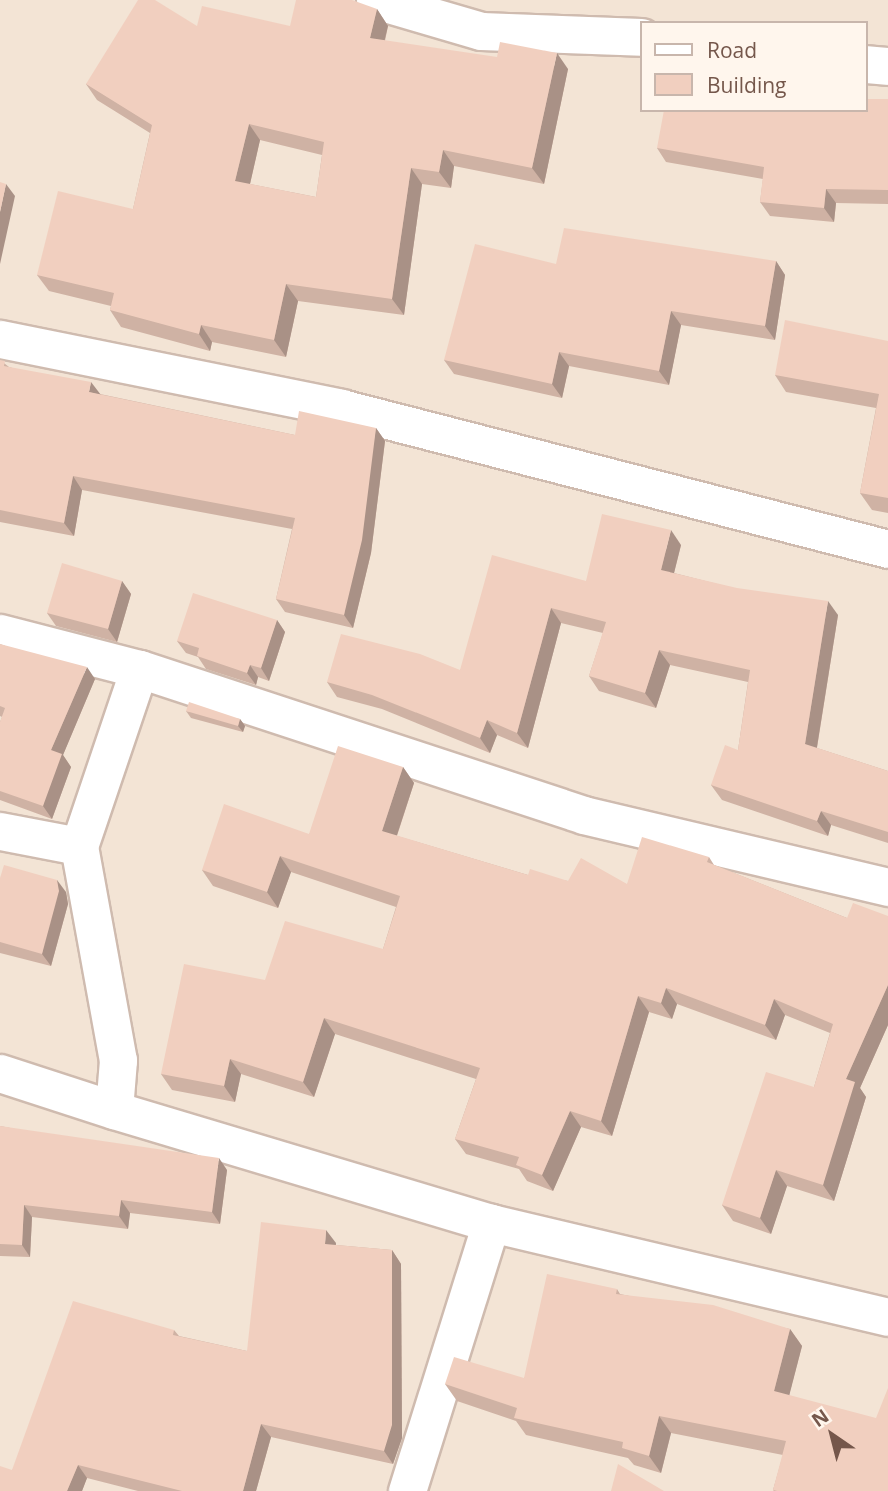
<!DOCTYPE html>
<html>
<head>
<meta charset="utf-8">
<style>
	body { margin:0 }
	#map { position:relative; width:888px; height:1491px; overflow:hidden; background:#fcf2e6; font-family:"Open Sans",sans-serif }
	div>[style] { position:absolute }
	.residential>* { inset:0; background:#f3e4d5 }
	.roads { filter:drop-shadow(2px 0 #cfbbaf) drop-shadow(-2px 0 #cfbbaf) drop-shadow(0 2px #cfbbaf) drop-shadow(0 -2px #cfbbaf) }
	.minor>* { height:37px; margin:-18.5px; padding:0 18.5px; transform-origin:18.5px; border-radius:18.5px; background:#fff }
	.wall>* { inset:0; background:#cfb2a4 }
	.shaded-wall>* { inset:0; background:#a99186 }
	.building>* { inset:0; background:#f1cfbf }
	span { translate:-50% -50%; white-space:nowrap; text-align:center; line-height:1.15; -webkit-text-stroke:6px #fff6ed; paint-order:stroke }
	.legend { position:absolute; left:640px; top:21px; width:228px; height:91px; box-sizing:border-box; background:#fff6ed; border:2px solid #c8b6ac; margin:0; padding:9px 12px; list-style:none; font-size:21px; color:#75574b }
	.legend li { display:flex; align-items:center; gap:14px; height:35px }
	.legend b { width:35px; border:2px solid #c8b6ac }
	.north { position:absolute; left:797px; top:1400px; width:70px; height:70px; -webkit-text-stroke:5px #fff6ed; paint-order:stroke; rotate:325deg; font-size:19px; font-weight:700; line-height:28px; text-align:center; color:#75574b }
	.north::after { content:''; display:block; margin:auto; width:24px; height:32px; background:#75574b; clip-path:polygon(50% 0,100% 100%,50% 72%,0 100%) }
</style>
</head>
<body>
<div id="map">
	<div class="residential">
		<div style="clip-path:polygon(evenodd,0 0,888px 0,888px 1491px,0 1491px,0 0,641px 23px,865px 23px,865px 110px,641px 110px,641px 23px)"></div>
	</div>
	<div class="roads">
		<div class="minor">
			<div style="left:375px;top:0;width:110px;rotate:16.3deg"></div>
			<div style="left:481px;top:31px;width:160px;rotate:2.1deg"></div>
			<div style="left:865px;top:64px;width:23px;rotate:5deg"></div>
			<div style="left:0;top:339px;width:348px;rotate:11.4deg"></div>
			<div style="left:341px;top:408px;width:565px;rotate:14.45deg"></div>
			<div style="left:0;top:633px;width:144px;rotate:14.5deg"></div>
			<div style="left:0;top:831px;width:80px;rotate:10.8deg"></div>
			<div style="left:888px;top:887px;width:312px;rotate:-166.7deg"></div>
			<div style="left:584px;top:815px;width:468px;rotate:-161.8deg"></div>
			<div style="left:139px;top:669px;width:187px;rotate:108.7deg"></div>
			<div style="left:79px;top:846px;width:218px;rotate:79.7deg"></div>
			<div style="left:118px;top:1060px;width:50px;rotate:94.6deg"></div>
			<div style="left:114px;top:1110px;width:394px;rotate:16.7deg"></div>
			<div style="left:491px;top:1223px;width:408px;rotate:13.3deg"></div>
			<div style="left:0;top:1073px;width:120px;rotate:18deg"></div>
			<div style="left:407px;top:1491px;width:281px;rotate:-72.6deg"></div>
		</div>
	</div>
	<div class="wall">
		<div style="clip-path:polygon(evenodd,377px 9px,388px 26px,385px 41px,568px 69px,544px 184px,454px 166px,451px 188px,422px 184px,404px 315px,298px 301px,286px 357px,212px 342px,210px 351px,121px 327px,110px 310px,111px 306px,49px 291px,37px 275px,133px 209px,150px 133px,97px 100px,86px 84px,197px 26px,290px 26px,377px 9px,260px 140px,322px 155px,316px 197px,250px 184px,260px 140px)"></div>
		<div style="clip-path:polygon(888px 99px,888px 204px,836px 203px,834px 222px,770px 216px,760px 202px,763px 179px,666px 162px,657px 148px)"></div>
		<div style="clip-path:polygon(776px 261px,785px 275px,775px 340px,681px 325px,669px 385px,569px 366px,562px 398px,454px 374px,444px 360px,556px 264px)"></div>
		<div style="clip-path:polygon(888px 341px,888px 513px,872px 510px,860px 493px,876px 408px,786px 392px,775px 375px)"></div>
		<div style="clip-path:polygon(0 360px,9px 367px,100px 394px,295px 435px,376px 428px,385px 441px,371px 553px,353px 628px,285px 612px,276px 599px,292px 529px,82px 490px,74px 536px,0 522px)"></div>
		<div style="clip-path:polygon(681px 545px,674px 573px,838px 615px,817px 748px,888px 771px,888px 843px,831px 825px,828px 836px,722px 800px,711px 785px,738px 750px,748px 682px,670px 665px,656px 708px,599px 691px,589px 676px,603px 633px,561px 623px,528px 748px,497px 735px,490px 753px,382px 709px,337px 697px,327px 682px,460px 670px,586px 581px)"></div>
		<div style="clip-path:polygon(122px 581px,131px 594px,117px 642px,56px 626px,47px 613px)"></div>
		<div style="clip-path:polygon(277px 620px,285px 632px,269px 681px,258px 677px,256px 685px,206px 669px,198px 657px,186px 653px,177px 641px)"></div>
		<div style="clip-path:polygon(0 644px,95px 679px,63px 755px,71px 767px,52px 819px,0 800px,0 722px,2px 717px,0 716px)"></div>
		<div style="clip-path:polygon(186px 711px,240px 719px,245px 726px,243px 732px,191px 718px)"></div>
		<div style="clip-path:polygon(403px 767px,414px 783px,397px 836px,528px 875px,568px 881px,627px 884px,709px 857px,714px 865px,847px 918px,888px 916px,888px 1025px,860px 1088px,866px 1097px,834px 1201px,787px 1186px,771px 1234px,733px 1221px,722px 1205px,814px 1087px,830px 1033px,785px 1015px,776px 1040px,677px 1004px,672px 1019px,649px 1012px,612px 1136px,581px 1127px,553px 1191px,527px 1181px,519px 1169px,466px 1154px,455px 1139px,476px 1079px,335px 1034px,314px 1097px,241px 1074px,235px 1102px,172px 1090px,161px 1074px,265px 980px,383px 949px,396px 907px,291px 872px,278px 908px,213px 886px,202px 870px,309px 834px)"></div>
		<div style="clip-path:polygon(0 878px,66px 892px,68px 904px,51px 966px,0 953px)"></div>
		<div style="clip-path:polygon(0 1126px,227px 1170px,220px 1224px,130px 1213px,128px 1229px,32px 1217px,30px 1257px,0 1256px)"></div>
		<div style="clip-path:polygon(336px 1243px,336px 1245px,392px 1250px,401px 1264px,402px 1438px,393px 1464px,271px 1437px,256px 1491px,138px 1491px,87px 1478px,82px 1491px,0 1491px,12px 1470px,174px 1330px,179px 1336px,247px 1351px)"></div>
		<div style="clip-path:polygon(617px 1289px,620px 1294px,790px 1329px,802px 1346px,789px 1395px,888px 1491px,774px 1491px,773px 1490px,783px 1455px,671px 1433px,661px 1473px,634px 1465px,628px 1458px,526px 1435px,516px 1421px,457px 1401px,445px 1384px,524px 1378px)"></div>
	</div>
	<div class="shaded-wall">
		<div style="clip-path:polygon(377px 9px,388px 26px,381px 55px,370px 38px)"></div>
		<div style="clip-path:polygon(557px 53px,568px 69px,544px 184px,532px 168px)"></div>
		<div style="clip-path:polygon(249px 124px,260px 140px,247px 197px,235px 181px)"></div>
		<div style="clip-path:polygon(443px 150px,454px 166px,451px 188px,439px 172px)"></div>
		<div style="clip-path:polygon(411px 168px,422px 184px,404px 315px,392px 299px)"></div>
		<div style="clip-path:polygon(6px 184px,15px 196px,0 264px,0 212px)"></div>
		<div style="clip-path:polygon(826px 189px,836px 203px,834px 222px,824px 208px)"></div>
		<div style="clip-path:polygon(776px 261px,785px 275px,775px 340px,765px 326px)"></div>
		<div style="clip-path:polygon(286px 284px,298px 301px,286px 357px,274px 340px)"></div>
		<div style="clip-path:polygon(671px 311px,681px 325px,669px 385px,659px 371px)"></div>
		<div style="clip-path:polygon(201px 325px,212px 342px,210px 351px,199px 334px)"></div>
		<div style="clip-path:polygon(559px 352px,569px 366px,562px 398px,552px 384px)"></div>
		<div style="clip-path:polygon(91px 382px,101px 395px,89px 392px)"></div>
		<div style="clip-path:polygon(376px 428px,385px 441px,371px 553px,353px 628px,344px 615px)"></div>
		<div style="clip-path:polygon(73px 476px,82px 490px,74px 536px,64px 523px)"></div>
		<div style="clip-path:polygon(671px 530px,681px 545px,671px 585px,661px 570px)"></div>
		<div style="clip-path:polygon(122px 581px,131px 594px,117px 642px,108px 629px)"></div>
		<div style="clip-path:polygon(828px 601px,838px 615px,815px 759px,805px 744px)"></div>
		<div style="clip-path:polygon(551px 608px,561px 623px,528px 748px,517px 733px)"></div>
		<div style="clip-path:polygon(277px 620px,285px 632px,269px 681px,261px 668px)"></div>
		<div style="clip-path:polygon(659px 650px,670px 665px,656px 708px,645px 693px)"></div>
		<div style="clip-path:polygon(250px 665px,258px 677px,256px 685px,247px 673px)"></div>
		<div style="clip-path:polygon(87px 667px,95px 679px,63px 755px,71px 767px,52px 819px,43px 806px,51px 750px)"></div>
		<div style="clip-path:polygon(240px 719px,245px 726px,243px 732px,238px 726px)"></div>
		<div style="clip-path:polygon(487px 720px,497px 735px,490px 753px,480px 738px)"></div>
		<div style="clip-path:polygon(403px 767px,414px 783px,393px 847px,382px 831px)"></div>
		<div style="clip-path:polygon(821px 811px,831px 825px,828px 836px,817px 821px)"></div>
		<div style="clip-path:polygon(280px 856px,291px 872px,278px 908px,267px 892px)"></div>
		<div style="clip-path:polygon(57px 880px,66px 892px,68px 904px,51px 966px,42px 954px)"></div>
		<div style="clip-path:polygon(888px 985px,888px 1025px,860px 1088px,866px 1097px,834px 1201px,823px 1185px,846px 1079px)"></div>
		<div style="clip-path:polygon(666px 988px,677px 1004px,672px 1019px,661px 1003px)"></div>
		<div style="clip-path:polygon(638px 996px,649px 1012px,612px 1136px,601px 1121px)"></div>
		<div style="clip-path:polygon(774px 999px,785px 1015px,776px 1040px,765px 1025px)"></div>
		<div style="clip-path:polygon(324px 1018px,335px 1034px,314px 1097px,303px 1082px)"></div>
		<div style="clip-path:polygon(230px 1059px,241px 1074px,235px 1102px,224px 1086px)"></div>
		<div style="clip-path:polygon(570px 1111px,581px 1127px,553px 1191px,542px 1175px)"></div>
		<div style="clip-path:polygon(219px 1158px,227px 1170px,220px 1224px,212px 1212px)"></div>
		<div style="clip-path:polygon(776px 1170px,787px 1186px,771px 1234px,760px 1218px)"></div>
		<div style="clip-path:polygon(121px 1200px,130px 1213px,128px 1229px,119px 1216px)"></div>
		<div style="clip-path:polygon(24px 1205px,32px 1217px,30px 1257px,22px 1245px)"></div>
		<div style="clip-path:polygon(326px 1230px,336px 1243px,334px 1258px,325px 1244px)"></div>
		<div style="clip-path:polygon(392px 1250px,401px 1264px,402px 1438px,393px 1464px,384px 1451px)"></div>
		<div style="clip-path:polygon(790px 1329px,802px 1346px,786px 1408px,774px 1391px)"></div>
		<div style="clip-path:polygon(659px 1416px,671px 1433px,661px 1473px,649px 1456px)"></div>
		<div style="clip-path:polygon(261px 1424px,271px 1437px,256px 1491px,243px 1491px)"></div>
		<div style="clip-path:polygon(78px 1465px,87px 1478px,82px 1491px,67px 1491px)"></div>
	</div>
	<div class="building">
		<div style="clip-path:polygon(evenodd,138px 0,155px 0,197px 26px,202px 6px,290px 26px,296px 0,352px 0,377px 9px,370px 38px,497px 57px,500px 42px,557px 53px,532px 168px,443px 150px,439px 172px,411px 168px,392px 299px,286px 284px,274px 340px,201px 325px,199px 334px,110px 310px,114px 293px,37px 275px,58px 191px,133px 209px,152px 125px,86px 84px,138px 0,249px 124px,324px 142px,316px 197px,235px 181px,249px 124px)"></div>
		<div style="clip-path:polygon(865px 99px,888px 99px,888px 190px,826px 189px,824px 208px,760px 202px,764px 167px,657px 148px,664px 110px,865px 110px)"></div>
		<div style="clip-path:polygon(0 182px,6px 184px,0 212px)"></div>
		<div style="clip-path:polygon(564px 228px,776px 261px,765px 326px,671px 311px,659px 371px,559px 352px,552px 384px,444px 360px,475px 244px,556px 264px)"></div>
		<div style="clip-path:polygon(785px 320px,888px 341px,888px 498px,860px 493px,879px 394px,775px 375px)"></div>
		<div style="clip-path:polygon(0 360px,5px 361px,4px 366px,91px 382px,89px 392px,295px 435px,299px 411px,376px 428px,362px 540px,344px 615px,276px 599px,295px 518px,73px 476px,64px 523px,0 510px)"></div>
		<div style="clip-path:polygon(602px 514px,671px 530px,661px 570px,737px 588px,828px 601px,805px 744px,888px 771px,888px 832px,821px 811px,817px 821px,711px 785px,725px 745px,738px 750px,750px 670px,659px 650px,645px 693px,589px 676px,606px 622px,551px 608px,517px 733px,487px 720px,480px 738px,372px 695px,327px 682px,341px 634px,420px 654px,460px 670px,492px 555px,586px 581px)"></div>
		<div style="clip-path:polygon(62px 563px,122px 581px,108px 629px,47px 613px)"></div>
		<div style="clip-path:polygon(193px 593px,277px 620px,261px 668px,250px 665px,247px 673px,197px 656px,199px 648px,177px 641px)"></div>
		<div style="clip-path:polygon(0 644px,87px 667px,51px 750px,62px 754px,43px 806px,0 791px,0 722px,5px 708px,0 706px)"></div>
		<div style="clip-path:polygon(189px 702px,240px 719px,238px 726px,186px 711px)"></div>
		<div style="clip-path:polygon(338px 746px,403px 767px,382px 831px,528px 875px,530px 869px,568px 881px,581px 858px,627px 884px,642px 837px,709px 857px,707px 862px,847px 918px,853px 903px,888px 916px,888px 985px,846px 1079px,855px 1082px,823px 1185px,776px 1170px,760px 1218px,722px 1205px,766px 1072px,814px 1087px,833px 1024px,774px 999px,765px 1025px,666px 988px,661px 1003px,638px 996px,601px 1121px,570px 1111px,542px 1175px,516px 1165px,519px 1157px,455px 1139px,480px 1068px,324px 1018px,303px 1082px,230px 1059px,224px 1086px,161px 1074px,184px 964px,265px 980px,285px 921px,383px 949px,400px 896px,280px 856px,267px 892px,202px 870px,224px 804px,309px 834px)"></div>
		<div style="clip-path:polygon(4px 865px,57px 880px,59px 891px,42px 954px,0 942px,0 878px)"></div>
		<div style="clip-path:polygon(0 1126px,219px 1158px,212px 1212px,121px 1200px,119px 1216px,24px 1205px,22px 1245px,0 1244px)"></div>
		<div style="clip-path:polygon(261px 1222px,326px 1230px,325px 1244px,392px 1250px,392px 1425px,384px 1451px,261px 1424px,243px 1491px,182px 1491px,78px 1465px,67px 1491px,0 1491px,0 1466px,12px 1470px,73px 1301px,174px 1330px,173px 1335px,247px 1351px)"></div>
		<div style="clip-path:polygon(547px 1274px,617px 1289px,616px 1294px,713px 1305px,790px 1329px,774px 1391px,876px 1418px,888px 1388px,888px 1491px,777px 1491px,773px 1490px,786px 1441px,659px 1416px,649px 1456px,622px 1448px,623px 1442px,514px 1418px,517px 1408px,445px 1384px,454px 1357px,524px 1378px)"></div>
		<div style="clip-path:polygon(618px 1464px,664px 1491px,611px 1491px)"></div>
	</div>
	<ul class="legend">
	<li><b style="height:9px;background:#fff"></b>Road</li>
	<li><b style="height:19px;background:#f1cfbf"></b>Building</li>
	</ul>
	<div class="north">N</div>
</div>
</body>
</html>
